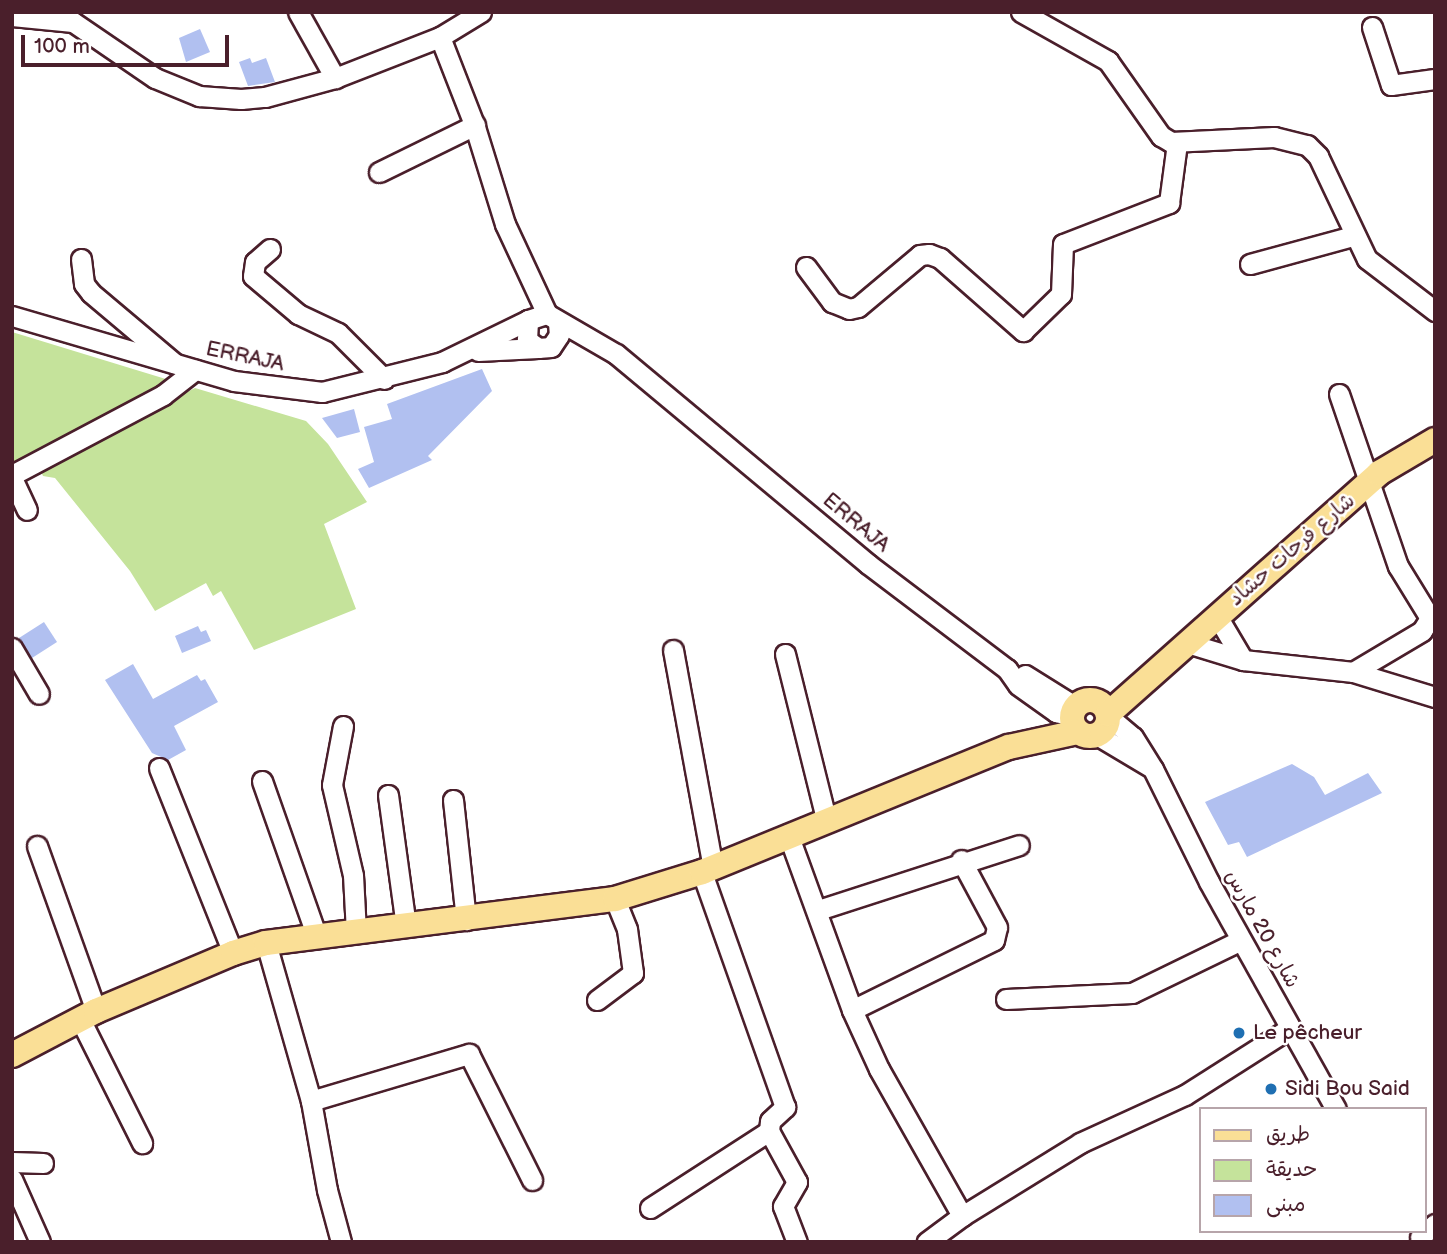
<!DOCTYPE html>
<html>
<head>
<meta charset="utf-8">
<style>
	body { margin:0 }
	#map { position:relative; width:1447px; height:1254px; overflow:hidden; background:#fff; font-family:"Balsamiq Sans","Playpen Sans Arabic",sans-serif }
	div>[style] { position:absolute }
	.green>* { inset:0; background:#c5e39b }
	.building>* { inset:0; background:#b1c0f0 }
	.roads { filter:drop-shadow(2px 0 #4a1f2b) drop-shadow(-2px 0 #4a1f2b) drop-shadow(0 2px #4a1f2b) drop-shadow(0 -2px #4a1f2b) }
	.minor>* { height:19px; margin:-9.5px; padding:0 9.5px; transform-origin:9.5px; border-radius:9.5px; background:#fff }
	.major>* { height:24px; margin:-12px; padding:0 12px; transform-origin:12px; border-radius:12px; background:#fadf96 }
	.major>.ring { margin:-12px; padding:0; box-sizing:content-box; background:none; border:24px solid #fadf96; border-radius:50% }
	.dots>* { width:19px; height:19px; translate:-50% -50%; box-sizing:border-box; border:4px solid #fff; border-radius:50% }
	span { translate:-50% -50%; white-space:nowrap; text-align:center; line-height:1.15; -webkit-text-stroke:5px #fff; paint-order:stroke }
	.street-label { font-size:21px; color:#4a1f2b }
	.poi-label { font-size:21px; color:#4a1f2b }
	.left { translate:0 -50%; text-align:left }
	.frame { position:absolute; inset:0; border:14px solid #4a1f2b; pointer-events:none }
	.legend { position:absolute; left:1199px; top:1107px; width:228px; height:126px; box-sizing:border-box; background:#fff; border:2px solid #b7a5aa; margin:0; padding:9px 12px; list-style:none; font-size:21px; color:#4a1f2b }
	.legend li { display:flex; align-items:center; gap:14px; height:35px }
	.legend b { width:35px; border:2px solid #b7a5aa }
	.scale { position:absolute; left:21px; top:35px; width:208px; height:32px; box-sizing:border-box; border:4px solid #4a1f2b; border-top:0; padding-left:9px; font-size:21px; line-height:24px; white-space:nowrap; color:#4a1f2b; -webkit-text-stroke:5px #fff; paint-order:stroke }
</style>
</head>
<body>
<div id="map">
	<div class="green">
		<div style="clip-path:polygon(12px 332px,169px 380px,166px 388px,12px 464px)"></div>
		<div style="clip-path:polygon(195px 388px,306px 421px,328px 444px,367px 502px,324px 524px,356px 609px,254px 650px,221px 591px,213px 596px,206px 583px,155px 611px,130px 571px,55px 478px,43px 476px,39px 467px)"></div>
	</div>
	<div class="building">
		<div style="clip-path:polygon(200px 29px,210px 52px,186px 62px,179px 38px)"></div>
		<div style="clip-path:polygon(250px 58px,252px 63px,266px 58px,275px 82px,248px 86px,239px 62px)"></div>
		<div style="clip-path:polygon(482px 369px,492px 391px,428px 456px,432px 460px,369px 488px,358px 469px,374px 462px,364px 427px,392px 419px,387px 404px)"></div>
		<div style="clip-path:polygon(354px 409px,360px 432px,337px 438px,322px 418px)"></div>
		<div style="clip-path:polygon(44px 622px,57px 642px,32px 658px,19px 638px)"></div>
		<div style="clip-path:polygon(198px 626px,201px 632px,206px 630px,211px 641px,182px 653px,175px 636px)"></div>
		<div style="clip-path:polygon(133px 664px,153px 699px,197px 675px,201px 681px,205px 679px,218px 702px,174px 726px,186px 750px,168px 760px,152px 753px,105px 680px)"></div>
		<div style="clip-path:polygon(1292px 764px,1314px 777px,1325px 795px,1368px 773px,1382px 793px,1247px 857px,1239px 842px,1228px 845px,1205px 802px)"></div>
	</div>
	<div class="roads">
		<div class="minor">
			<div style="left:298px;top:12px;width:76px;rotate:60.7deg"></div>
			<div style="left:1021px;top:12px;width:100px;rotate:29.4deg"></div>
			<div style="left:1108px;top:61px;width:92px;rotate:54.8deg"></div>
			<div style="left:1161px;top:136px;width:12px;rotate:31deg"></div>
			<div style="left:1171px;top:142px;width:103px;rotate:-2.8deg"></div>
			<div style="left:1274px;top:137px;width:34px;rotate:14deg"></div>
			<div style="left:1307px;top:145px;width:16px;rotate:45deg"></div>
			<div style="left:1318px;top:156px;width:114px;rotate:64.6deg"></div>
			<div style="left:1367px;top:259px;width:86px;rotate:37.4deg"></div>
			<div style="left:12px;top:16px;width:61px;rotate:5.6deg"></div>
			<div style="left:73px;top:22px;width:99px;rotate:34.3deg"></div>
			<div style="left:155px;top:78px;width:48px;rotate:22.2deg"></div>
			<div style="left:199px;top:96px;width:42px;rotate:4.1deg"></div>
			<div style="left:241px;top:99px;width:24px;rotate:-5deg"></div>
			<div style="left:265px;top:97px;width:73px;rotate:-15.2deg"></div>
			<div style="left:335px;top:78px;width:113px;rotate:-21.3deg"></div>
			<div style="left:440px;top:37px;width:48px;rotate:-31.4deg"></div>
			<div style="left:1372px;top:27px;width:61px;rotate:71.9deg"></div>
			<div style="left:1391px;top:85px;width:44px;rotate:-7.8deg"></div>
			<div style="left:440px;top:37px;width:97px;rotate:68.7deg"></div>
			<div style="left:475px;top:127px;width:102px;rotate:72.8deg"></div>
			<div style="left:505px;top:224px;width:99px;rotate:65deg"></div>
			<div style="left:379px;top:172px;width:107px;rotate:-26.1deg"></div>
			<div style="left:270px;top:249px;width:20px;rotate:139deg"></div>
			<div style="left:255px;top:262px;width:14px;rotate:98deg"></div>
			<div style="left:253px;top:276px;width:59px;rotate:40.2deg"></div>
			<div style="left:298px;top:314px;width:44px;rotate:25.4deg"></div>
			<div style="left:338px;top:333px;width:65px;rotate:45deg"></div>
			<div style="left:81px;top:259px;width:25px;rotate:83deg"></div>
			<div style="left:84px;top:284px;width:11px;rotate:52deg"></div>
			<div style="left:91px;top:293px;width:109px;rotate:40.1deg"></div>
			<div style="left:1250px;top:264px;width:107px;rotate:-15.2deg"></div>
			<div style="left:806px;top:267px;width:44px;rotate:53.4deg"></div>
			<div style="left:832px;top:302px;width:18px;rotate:22deg"></div>
			<div style="left:849px;top:309px;width:9px;rotate:-13deg"></div>
			<div style="left:858px;top:307px;width:81px;rotate:-40deg"></div>
			<div style="left:920px;top:255px;width:9px;rotate:-6deg"></div>
			<div style="left:929px;top:254px;width:12px;rotate:20deg"></div>
			<div style="left:940px;top:258px;width:111px;rotate:41.3deg"></div>
			<div style="left:1023px;top:331px;width:53px;rotate:-44.2deg"></div>
			<div style="left:1061px;top:294px;width:50px;rotate:-87.7deg"></div>
			<div style="left:1063px;top:244px;width:114px;rotate:-21.1deg"></div>
			<div style="left:1169px;top:203px;width:61px;rotate:-82.4deg"></div>
			<div style="left:12px;top:316px;width:231px;rotate:16.3deg"></div>
			<div style="left:234px;top:381px;width:89px;rotate:7.1deg"></div>
			<div style="left:322px;top:392px;width:124px;rotate:-14deg"></div>
			<div style="left:442px;top:362px;width:96px;rotate:-26deg"></div>
			<div style="left:558px;top:322px;width:13px;rotate:86deg"></div>
			<div style="left:559px;top:335px;width:14px;rotate:124deg"></div>
			<div style="left:551px;top:347px;width:13px;rotate:176deg"></div>
			<div style="left:538px;top:348px;width:14px;rotate:-144deg"></div>
			<div style="left:527px;top:340px;width:20px;rotate:-87deg"></div>
			<div style="left:528px;top:320px;width:20px;rotate:-18deg"></div>
			<div style="left:547px;top:314px;width:80px;rotate:30.1deg"></div>
			<div style="left:616px;top:354px;width:328px;rotate:39.8deg"></div>
			<div style="left:868px;top:564px;width:174px;rotate:37.1deg"></div>
			<div style="left:1007px;top:669px;width:19px;rotate:55deg"></div>
			<div style="left:1018px;top:685px;width:47px;rotate:35.4deg"></div>
			<div style="left:1056px;top:712px;width:16px;rotate:14deg"></div>
			<div style="left:478px;top:351px;width:60px;rotate:-2.9deg"></div>
			<div style="left:1339px;top:394px;width:182px;rotate:71.1deg"></div>
			<div style="left:1398px;top:566px;width:61px;rotate:58.4deg"></div>
			<div style="left:1430px;top:618px;width:15px;rotate:122deg"></div>
			<div style="left:1422px;top:631px;width:80px;rotate:149.3deg"></div>
			<div style="left:12px;top:475px;width:171px;rotate:-27.9deg"></div>
			<div style="left:163px;top:395px;width:41px;rotate:-38deg"></div>
			<div style="left:12px;top:478px;width:35px;rotate:65deg"></div>
			<div style="left:1217px;top:616px;width:51px;rotate:59.4deg"></div>
			<div style="left:1187px;top:643px;width:59px;rotate:16.9deg"></div>
			<div style="left:1243px;top:660px;width:111px;rotate:6.2deg"></div>
			<div style="left:1353px;top:672px;width:86px;rotate:17deg"></div>
			<div style="left:12px;top:648px;width:53px;rotate:59.6deg"></div>
			<div style="left:673px;top:650px;width:221px;rotate:79.6deg"></div>
			<div style="left:785px;top:654px;width:170px;rotate:76deg"></div>
			<div style="left:1025px;top:675px;width:60px;rotate:32.1deg"></div>
			<div style="left:1109px;top:717px;width:31px;rotate:40deg"></div>
			<div style="left:1133px;top:737px;width:38px;rotate:58deg"></div>
			<div style="left:1153px;top:769px;width:126px;rotate:63.6deg"></div>
			<div style="left:1209px;top:882px;width:260px;rotate:60.8deg"></div>
			<div style="left:343px;top:726px;width:60px;rotate:100.6deg"></div>
			<div style="left:332px;top:785px;width:92px;rotate:76.9deg"></div>
			<div style="left:353px;top:875px;width:57px;rotate:87deg"></div>
			<div style="left:1097px;top:735px;width:61px;rotate:30.8deg"></div>
			<div style="left:159px;top:768px;width:199px;rotate:68.2deg"></div>
			<div style="left:262px;top:781px;width:165px;rotate:70.6deg"></div>
			<div style="left:388px;top:795px;width:132px;rotate:82.2deg"></div>
			<div style="left:453px;top:800px;width:121px;rotate:83.8deg"></div>
			<div style="left:788px;top:834px;width:187px;rotate:70deg"></div>
			<div style="left:852px;top:1010px;width:65px;rotate:65.4deg"></div>
			<div style="left:879px;top:1069px;width:169px;rotate:60.5deg"></div>
			<div style="left:962px;top:1216px;width:44px;rotate:143.4deg"></div>
			<div style="left:37px;top:846px;width:175px;rotate:70.3deg"></div>
			<div style="left:818px;top:910px;width:211px;rotate:-17.9deg"></div>
			<div style="left:266px;top:943px;width:164px;rotate:74.1deg"></div>
			<div style="left:311px;top:1101px;width:90px;rotate:79.8deg"></div>
			<div style="left:327px;top:1190px;width:54px;rotate:74.9deg"></div>
			<div style="left:1006px;top:999px;width:126px;rotate:-2.7deg"></div>
			<div style="left:1132px;top:993px;width:121px;rotate:-25.9deg"></div>
			<div style="left:597px;top:1000px;width:45px;rotate:-36.9deg"></div>
			<div style="left:633px;top:973px;width:44px;rotate:-97.8deg"></div>
			<div style="left:627px;top:929px;width:32px;rotate:-112deg"></div>
			<div style="left:852px;top:1010px;width:158px;rotate:-26.2deg"></div>
			<div style="left:994px;top:940px;width:13px;rotate:-77deg"></div>
			<div style="left:997px;top:927px;width:76px;rotate:-118.2deg"></div>
			<div style="left:80px;top:1019px;width:139px;rotate:63.4deg"></div>
			<div style="left:311px;top:1101px;width:165px;rotate:-16.6deg"></div>
			<div style="left:469px;top:1054px;width:141px;rotate:63.4deg"></div>
			<div style="left:769px;top:1131px;width:58px;rotate:61.2deg"></div>
			<div style="left:797px;top:1182px;width:28px;rotate:120deg"></div>
			<div style="left:783px;top:1206px;width:39px;rotate:69deg"></div>
			<div style="left:12px;top:1162px;width:31px;rotate:2deg"></div>
			<div style="left:12px;top:1179px;width:69px;rotate:66deg"></div>
			<div style="left:650px;top:1208px;width:142px;rotate:-32.9deg"></div>
			<div style="left:769px;top:1131px;width:10px;rotate:-84deg"></div>
			<div style="left:770px;top:1121px;width:21px;rotate:-43deg"></div>
			<div style="left:785px;top:1107px;width:249px;rotate:-109.5deg"></div>
			<div style="left:962px;top:1216px;width:139px;rotate:-31.7deg"></div>
			<div style="left:1080px;top:1143px;width:115px;rotate:-24.6deg"></div>
			<div style="left:1185px;top:1095px;width:125px;rotate:-32.5deg"></div>
			<div style="left:1420px;top:1237px;width:20px;rotate:-41deg"></div>
		</div>
		<div class="major">
			<div class="ring" style="left:1072px;top:700px;width:12px;height:12px"></div>
			<div style="left:1108px;top:714px;width:363px;rotate:-41.6deg"></div>
			<div style="left:1379px;top:473px;width:65px;rotate:-30.5deg"></div>
			<div style="left:12px;top:1055px;width:95px;rotate:-27.6deg"></div>
			<div style="left:96px;top:1011px;width:149px;rotate:-22.9deg"></div>
			<div style="left:233px;top:953px;width:34px;rotate:-17deg"></div>
			<div style="left:266px;top:943px;width:352px;rotate:-7.2deg"></div>
			<div style="left:615px;top:899px;width:91px;rotate:-17.2deg"></div>
			<div style="left:702px;top:872px;width:331px;rotate:-22.2deg"></div>
			<div style="left:1009px;top:747px;width:71px;rotate:-12.3deg"></div>
		</div>
	</div>
	<div class="dots">
		<div style="left:1239px;top:1033px;background:#1f6fb2"></div>
		<div style="left:1271px;top:1089px;background:#1f6fb2"></div>
	</div>
	<div class="street-label">
		<span style="left:245px;top:357px;rotate:12deg">ERRAJA</span>
		<span style="left:856px;top:523px;rotate:40deg">ERRAJA</span>
		<span style="left:1292px;top:550px;rotate:-41deg">شارع فرحات حشاد</span>
		<span style="left:1262px;top:929px;rotate:61deg">شارع 20 مارس</span>
	</div>
	<div class="poi-label">
		<span class="left" style="left:1253px;top:1033px">Le pêcheur</span>
		<span class="left" style="left:1285px;top:1089px">Sidi Bou Said</span>
	</div>
	<div class="frame"></div>
	<ul class="legend">
	<li><b style="height:9px;background:#fadf96"></b>طريق</li>
	<li><b style="height:19px;background:#c5e39b"></b>حديقة</li>
	<li><b style="height:19px;background:#b1c0f0"></b>مبنى</li>
	</ul>
	<div class="scale">100 m</div>
</div>
</body>
</html>
